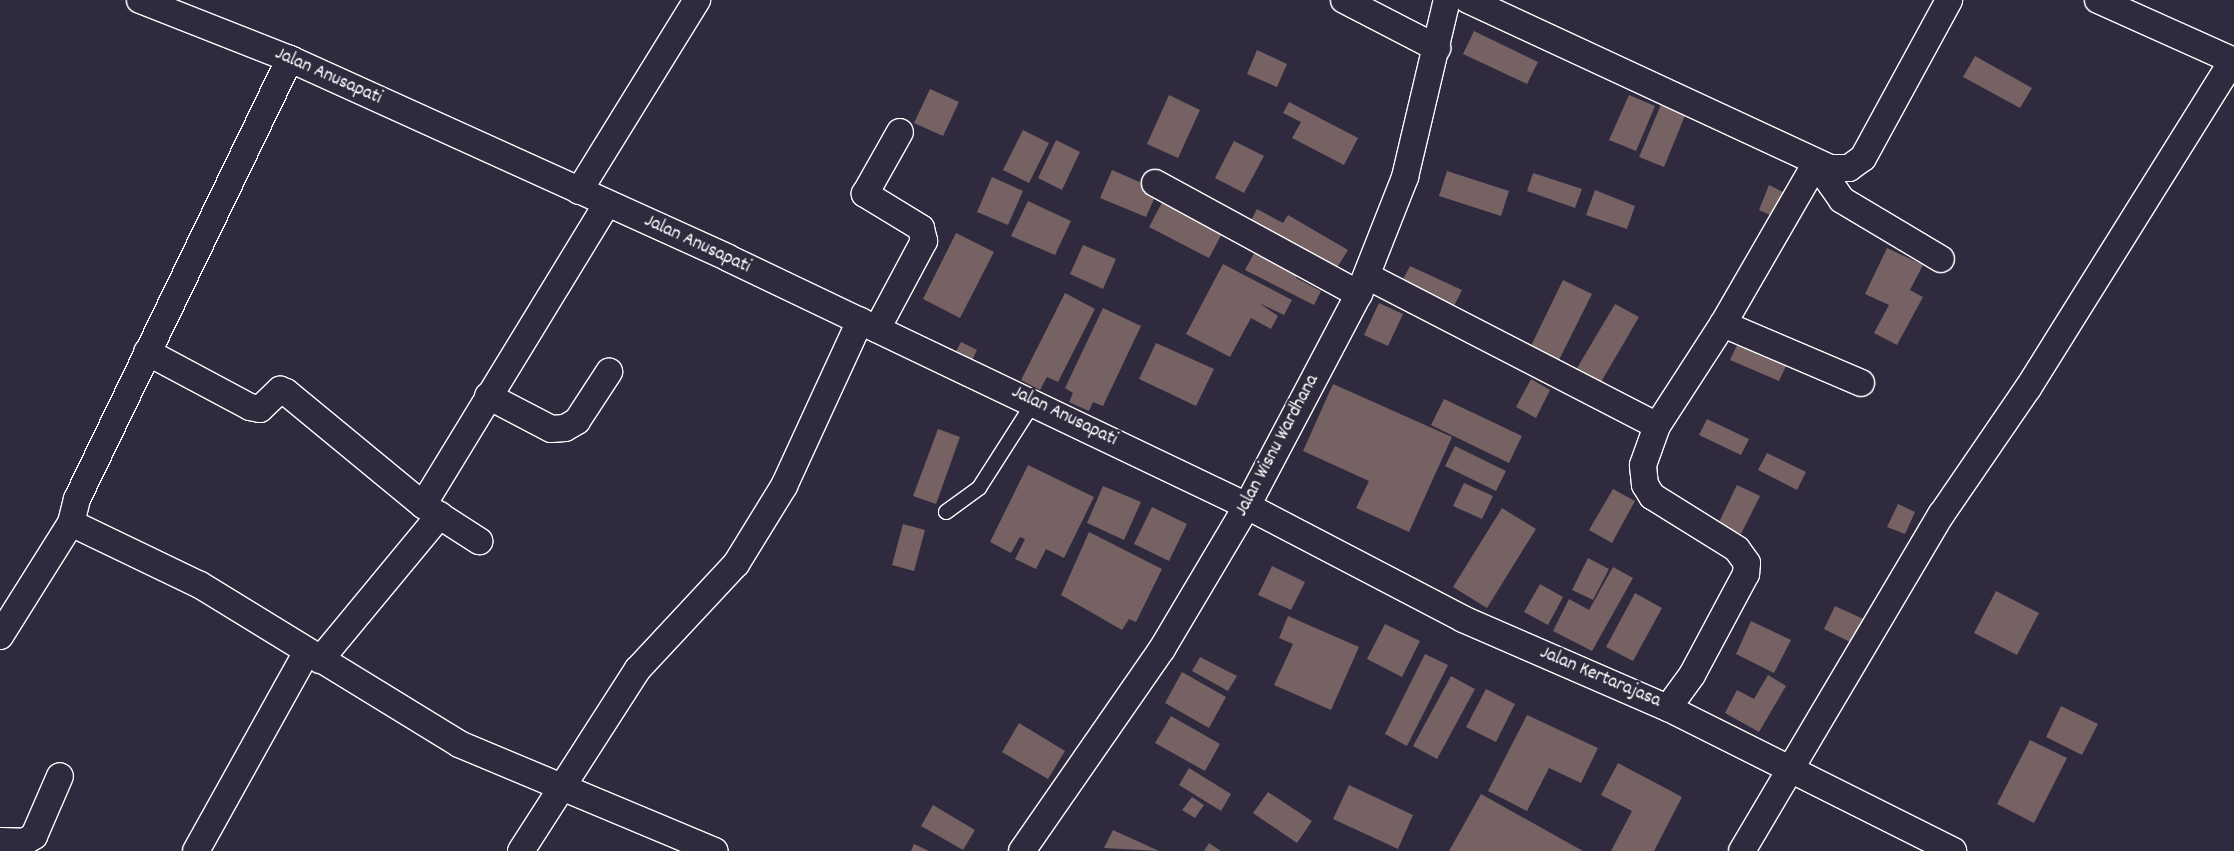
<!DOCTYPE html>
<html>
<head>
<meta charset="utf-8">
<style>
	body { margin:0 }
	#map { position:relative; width:2234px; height:851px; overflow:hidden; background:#2f2a3d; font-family:Dekko,sans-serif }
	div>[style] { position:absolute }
	.building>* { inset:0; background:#766163 }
	.roads { filter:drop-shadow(1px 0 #fff) drop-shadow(-1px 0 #fff) drop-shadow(0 1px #fff) drop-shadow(0 -1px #fff) }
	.service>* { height:14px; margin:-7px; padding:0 7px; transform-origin:7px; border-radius:7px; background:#2f2a3d }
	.minor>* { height:26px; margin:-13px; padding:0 13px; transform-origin:13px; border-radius:13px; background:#2f2a3d }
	span { translate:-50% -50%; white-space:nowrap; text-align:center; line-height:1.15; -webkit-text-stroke:5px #2f2a3d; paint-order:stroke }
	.street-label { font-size:19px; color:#fff }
</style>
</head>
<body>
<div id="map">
	<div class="building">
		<div style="clip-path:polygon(1474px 31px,1538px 62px,1527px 84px,1463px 54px)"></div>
		<div style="clip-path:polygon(1257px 50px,1287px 64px,1277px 87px,1247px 74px)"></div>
		<div style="clip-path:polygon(1975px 56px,2032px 88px,2020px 108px,1963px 77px)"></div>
		<div style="clip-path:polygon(930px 89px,959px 102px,943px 136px,914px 123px)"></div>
		<div style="clip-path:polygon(1169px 95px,1200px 110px,1178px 158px,1147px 144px)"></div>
		<div style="clip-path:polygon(1629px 95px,1655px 106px,1636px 151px,1609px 140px)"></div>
		<div style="clip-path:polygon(1289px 102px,1358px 138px,1344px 165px,1292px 138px,1301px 122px,1283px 113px)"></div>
		<div style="clip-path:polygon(1662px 102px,1686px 113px,1664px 167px,1639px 157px)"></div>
		<div style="clip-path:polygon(1023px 130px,1049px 143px,1029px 183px,1003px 170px)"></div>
		<div style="clip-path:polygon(1056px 140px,1080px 152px,1062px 190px,1038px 178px)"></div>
		<div style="clip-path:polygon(1234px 141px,1264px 156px,1244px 193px,1215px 178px)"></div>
		<div style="clip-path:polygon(1112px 170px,1158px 190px,1146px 217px,1100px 198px)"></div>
		<div style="clip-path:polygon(1447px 171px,1509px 191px,1501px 216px,1439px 196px)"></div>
		<div style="clip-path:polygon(1533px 173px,1582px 189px,1575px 208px,1527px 191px)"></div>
		<div style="clip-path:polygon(992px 177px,1023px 191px,1008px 225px,977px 212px)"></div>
		<div style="clip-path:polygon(1769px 185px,1787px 194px,1777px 218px,1759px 210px)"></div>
		<div style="clip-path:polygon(1595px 190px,1635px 206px,1627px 229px,1586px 215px)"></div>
		<div style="clip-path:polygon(1166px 195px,1226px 226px,1209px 258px,1149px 227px)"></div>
		<div style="clip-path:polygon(1028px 201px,1071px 221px,1055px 255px,1011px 236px)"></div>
		<div style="clip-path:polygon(1257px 209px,1283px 223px,1288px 215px,1348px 250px,1333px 274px,1248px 226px)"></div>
		<div style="clip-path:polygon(956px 233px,994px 252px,960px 318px,923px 299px)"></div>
		<div style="clip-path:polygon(1259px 244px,1301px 267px,1296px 278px,1321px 291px,1314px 305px,1245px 270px)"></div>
		<div style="clip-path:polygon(1083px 245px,1116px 259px,1103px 289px,1070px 274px)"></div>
		<div style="clip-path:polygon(1887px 248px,1923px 265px,1910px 290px,1923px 297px,1897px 345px,1874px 333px,1889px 305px,1865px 294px)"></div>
		<div style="clip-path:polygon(1223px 264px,1292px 300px,1284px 315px,1259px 303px,1278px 316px,1271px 329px,1251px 318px,1230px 357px,1186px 334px)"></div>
		<div style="clip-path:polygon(1410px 266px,1462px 290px,1452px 310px,1400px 285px)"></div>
		<div style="clip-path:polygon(1563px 280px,1592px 294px,1556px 366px,1528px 352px)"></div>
		<div style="clip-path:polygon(1065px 293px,1095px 309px,1058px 382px,1047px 377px,1040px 390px,1021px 380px)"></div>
		<div style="clip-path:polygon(1379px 303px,1403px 314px,1388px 346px,1364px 335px)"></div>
		<div style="clip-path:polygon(1615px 304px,1639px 317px,1594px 394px,1570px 380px)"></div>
		<div style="clip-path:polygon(1103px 308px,1141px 326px,1103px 406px,1093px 402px,1089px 411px,1069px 402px,1073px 393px,1065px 388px)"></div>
		<div style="clip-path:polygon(961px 342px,977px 350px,969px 367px,952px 359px)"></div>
		<div style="clip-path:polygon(1156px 343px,1214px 369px,1196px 406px,1139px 379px)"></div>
		<div style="clip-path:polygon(1737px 345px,1786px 366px,1779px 381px,1730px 360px)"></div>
		<div style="clip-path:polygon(1531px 379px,1550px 390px,1536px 418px,1516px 407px)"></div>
		<div style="clip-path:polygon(1333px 384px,1452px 437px,1409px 532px,1356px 508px,1369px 481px,1303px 451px)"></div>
		<div style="clip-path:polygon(1444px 399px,1522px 436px,1509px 463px,1431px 425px)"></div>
		<div style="clip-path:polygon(1707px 419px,1749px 439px,1741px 455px,1699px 435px)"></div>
		<div style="clip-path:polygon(938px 429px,960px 437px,936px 504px,913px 496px)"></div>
		<div style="clip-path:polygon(1455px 446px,1506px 471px,1496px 491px,1445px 466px)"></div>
		<div style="clip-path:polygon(1767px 453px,1806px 472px,1797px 490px,1758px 470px)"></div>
		<div style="clip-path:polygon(1028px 465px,1094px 497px,1064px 558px,1046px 549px,1036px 569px,1015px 559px,1025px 539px,1020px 537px,1011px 553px,990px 542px)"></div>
		<div style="clip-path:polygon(1464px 483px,1493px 496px,1482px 519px,1453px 506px)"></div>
		<div style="clip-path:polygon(1737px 485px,1760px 496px,1741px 534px,1718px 524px)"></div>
		<div style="clip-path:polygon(1103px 486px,1141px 502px,1124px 540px,1087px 523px)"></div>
		<div style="clip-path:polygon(1613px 489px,1635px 501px,1612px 543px,1589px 530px)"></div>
		<div style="clip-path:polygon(1898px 504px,1915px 512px,1905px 534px,1887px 527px)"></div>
		<div style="clip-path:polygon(1152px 507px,1187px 524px,1169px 561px,1134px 544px)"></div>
		<div style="clip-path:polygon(1502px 508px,1536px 529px,1487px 608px,1453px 587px)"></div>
		<div style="clip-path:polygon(903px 524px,925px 530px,914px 571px,892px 565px)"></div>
		<div style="clip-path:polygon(1089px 532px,1162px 569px,1136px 622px,1129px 619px,1122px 630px,1061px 595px)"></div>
		<div style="clip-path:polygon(1588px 558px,1609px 569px,1593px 600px,1572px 590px)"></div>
		<div style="clip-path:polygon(1272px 566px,1305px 582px,1291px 610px,1258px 595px)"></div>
		<div style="clip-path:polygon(1613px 567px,1633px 578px,1592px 651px,1553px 631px,1569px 599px,1589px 610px)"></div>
		<div style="clip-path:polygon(1540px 584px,1563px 597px,1548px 625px,1524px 612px)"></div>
		<div style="clip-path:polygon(1996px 591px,2039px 613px,2017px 655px,1974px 633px)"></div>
		<div style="clip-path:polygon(1635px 593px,1662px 608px,1633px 661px,1606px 647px)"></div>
		<div style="clip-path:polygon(1835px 606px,1870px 622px,1858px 646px,1824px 629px)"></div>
		<div style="clip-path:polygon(1288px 616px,1359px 647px,1331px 710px,1274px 685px,1293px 644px,1279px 638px)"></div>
		<div style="clip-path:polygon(1751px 621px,1791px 640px,1774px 673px,1736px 654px)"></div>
		<div style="clip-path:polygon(1385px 624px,1420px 641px,1402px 677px,1367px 659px)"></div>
		<div style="clip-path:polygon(1425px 654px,1448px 665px,1407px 746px,1385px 734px)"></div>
		<div style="clip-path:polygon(1200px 657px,1237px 676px,1228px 691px,1192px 671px)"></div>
		<div style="clip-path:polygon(1182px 672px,1226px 697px,1209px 728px,1165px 703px)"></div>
		<div style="clip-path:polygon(1768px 675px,1786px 686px,1759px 732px,1725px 713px,1737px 690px,1754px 699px)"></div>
		<div style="clip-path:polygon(1451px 676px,1475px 689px,1437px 759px,1413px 746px)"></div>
		<div style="clip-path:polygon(1486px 689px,1515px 704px,1496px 742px,1466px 727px)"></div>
		<div style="clip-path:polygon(2061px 706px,2098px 724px,2082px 755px,2046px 737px)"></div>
		<div style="clip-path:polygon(1527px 715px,1598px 748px,1581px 783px,1549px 768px,1527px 811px,1488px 791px)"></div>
		<div style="clip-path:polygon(1171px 716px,1220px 744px,1205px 771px,1155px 743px)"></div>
		<div style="clip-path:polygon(1019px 723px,1065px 751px,1048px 779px,1002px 752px)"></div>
		<div style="clip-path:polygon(2030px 740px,2067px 758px,2034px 823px,1997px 804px)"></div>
		<div style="clip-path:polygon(1618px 763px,1682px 797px,1654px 851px,1611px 851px,1632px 811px,1601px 795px)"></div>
		<div style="clip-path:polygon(1189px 768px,1231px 794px,1221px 811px,1179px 785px)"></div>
		<div style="clip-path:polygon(1349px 785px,1413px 815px,1398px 849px,1333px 819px)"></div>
		<div style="clip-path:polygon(1268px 792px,1312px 821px,1297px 843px,1253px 813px)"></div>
		<div style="clip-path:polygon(1481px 794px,1583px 851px,1449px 851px)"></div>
		<div style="clip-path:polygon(1192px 797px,1204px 805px,1195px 818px,1182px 810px)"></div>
		<div style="clip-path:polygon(933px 805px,975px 830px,963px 850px,921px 826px)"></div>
		<div style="clip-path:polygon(1113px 830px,1159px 851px,1104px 848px)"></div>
		<div style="clip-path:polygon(1209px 843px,1221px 851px,1204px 851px)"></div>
		<div style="clip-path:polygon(914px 844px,929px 851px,911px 851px)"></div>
	</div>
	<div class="roads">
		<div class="service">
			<div style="left:946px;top:512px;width:41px;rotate:-36deg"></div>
			<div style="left:979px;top:488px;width:102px;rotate:-57.4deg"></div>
		</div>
		<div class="minor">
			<div style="left:140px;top:0;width:161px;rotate:21.5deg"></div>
			<div style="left:290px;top:59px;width:481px;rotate:24.4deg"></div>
			<div style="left:728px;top:258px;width:575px;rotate:25.54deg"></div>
			<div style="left:1247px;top:506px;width:244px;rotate:27.6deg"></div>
			<div style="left:1463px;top:619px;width:223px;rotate:23.5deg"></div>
			<div style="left:1668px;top:708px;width:319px;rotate:26.6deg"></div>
			<div style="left:1344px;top:0;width:105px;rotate:27.3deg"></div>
			<div style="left:1468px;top:0;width:399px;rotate:24.9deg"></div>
			<div style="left:1830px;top:168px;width:19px"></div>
			<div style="left:1849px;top:168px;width:17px;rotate:-36deg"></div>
			<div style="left:1863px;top:158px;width:180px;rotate:-61.4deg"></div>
			<div style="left:2098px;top:0;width:149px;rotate:24.2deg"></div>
			<div style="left:1830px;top:168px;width:12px;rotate:99deg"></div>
			<div style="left:1828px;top:180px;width:24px;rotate:55deg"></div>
			<div style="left:1842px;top:200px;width:115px;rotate:30.8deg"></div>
			<div style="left:1155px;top:183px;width:232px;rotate:28.6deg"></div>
			<div style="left:579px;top:191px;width:225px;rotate:-58.3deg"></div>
			<div style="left:1367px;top:276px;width:326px;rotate:27.3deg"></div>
			<div style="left:1723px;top:324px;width:150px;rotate:23.1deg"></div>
			<div style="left:877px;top:329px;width:100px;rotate:-61.9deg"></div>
			<div style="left:924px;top:241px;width:13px;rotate:-103deg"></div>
			<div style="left:921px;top:228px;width:66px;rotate:-148.7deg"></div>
			<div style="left:865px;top:194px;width:71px;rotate:-60.6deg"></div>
			<div style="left:147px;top:352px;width:117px;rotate:28.1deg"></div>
			<div style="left:250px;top:407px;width:10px;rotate:11deg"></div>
			<div style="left:260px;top:409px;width:28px;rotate:-44deg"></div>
			<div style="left:280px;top:390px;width:6px;rotate:18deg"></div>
			<div style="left:286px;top:392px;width:178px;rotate:39.5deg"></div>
			<div style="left:423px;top:505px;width:67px;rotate:32.7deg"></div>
			<div style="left:488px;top:396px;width:71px;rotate:27.6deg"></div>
			<div style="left:551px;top:429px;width:14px;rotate:-4deg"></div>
			<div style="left:565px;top:428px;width:14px;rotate:-30deg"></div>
			<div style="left:577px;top:421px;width:59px;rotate:-56.9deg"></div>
			<div style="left:423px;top:505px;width:353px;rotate:-58.6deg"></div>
			<div style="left:71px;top:523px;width:143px;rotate:25.7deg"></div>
			<div style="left:200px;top:585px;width:304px;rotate:31.5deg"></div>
			<div style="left:459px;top:744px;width:277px;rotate:22.7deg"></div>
			<div style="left:0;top:636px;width:133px;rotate:-57.9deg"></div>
			<div style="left:71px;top:523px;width:25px;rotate:-76deg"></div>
			<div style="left:77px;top:499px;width:489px;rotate:-64.2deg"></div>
			<div style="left:320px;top:660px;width:188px;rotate:-50.4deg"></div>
			<div style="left:1668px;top:708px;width:41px;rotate:-54deg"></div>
			<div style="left:1692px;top:675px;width:115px;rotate:-61.9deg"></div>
			<div style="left:1746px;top:574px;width:11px;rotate:-85deg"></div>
			<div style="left:1747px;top:563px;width:17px;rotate:-126deg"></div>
			<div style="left:1737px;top:549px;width:100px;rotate:-148.1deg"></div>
			<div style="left:1652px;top:496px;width:13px;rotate:-122deg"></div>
			<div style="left:1645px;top:485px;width:20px;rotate:-96deg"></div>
			<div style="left:1643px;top:465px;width:41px;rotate:-70.3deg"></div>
			<div style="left:1657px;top:426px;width:121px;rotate:-57.1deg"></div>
			<div style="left:1723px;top:324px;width:186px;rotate:-60deg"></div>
			<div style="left:0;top:841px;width:24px;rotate:2deg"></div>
			<div style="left:24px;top:842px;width:12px;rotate:-31deg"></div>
			<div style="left:34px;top:836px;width:65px;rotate:-66.6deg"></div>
			<div style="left:196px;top:851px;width:227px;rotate:-60.9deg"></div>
			<div style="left:521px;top:851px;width:216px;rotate:-57.3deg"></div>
			<div style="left:638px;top:669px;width:144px;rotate:-47deg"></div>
			<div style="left:736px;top:564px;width:92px;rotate:-58.4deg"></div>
			<div style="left:784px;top:486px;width:182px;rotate:-65.3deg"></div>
			<div style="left:1022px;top:851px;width:246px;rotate:-55.3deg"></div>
			<div style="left:1162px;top:649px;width:166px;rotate:-59.3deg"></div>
			<div style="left:1247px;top:506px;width:240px;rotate:-62.2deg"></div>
			<div style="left:1359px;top:294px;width:126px;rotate:-68.5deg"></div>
			<div style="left:1405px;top:177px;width:182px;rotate:-76.7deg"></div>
			<div style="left:1742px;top:851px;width:391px;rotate:-59.4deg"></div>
			<div style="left:1941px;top:515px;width:154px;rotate:-55.6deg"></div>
			<div style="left:2028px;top:388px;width:385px;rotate:-58deg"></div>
		</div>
	</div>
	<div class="street-label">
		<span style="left:328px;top:77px;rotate:24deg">Jalan Anusapati</span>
		<span style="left:697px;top:245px;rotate:25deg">Jalan Anusapati</span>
		<span style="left:1064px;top:417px;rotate:26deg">Jalan Anusapati</span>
		<span style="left:1278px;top:446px;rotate:-62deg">Jalan Wisnu Wardhana</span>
		<span style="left:1600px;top:678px;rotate:23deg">Jalan Kertarajasa</span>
	</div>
</div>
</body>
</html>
